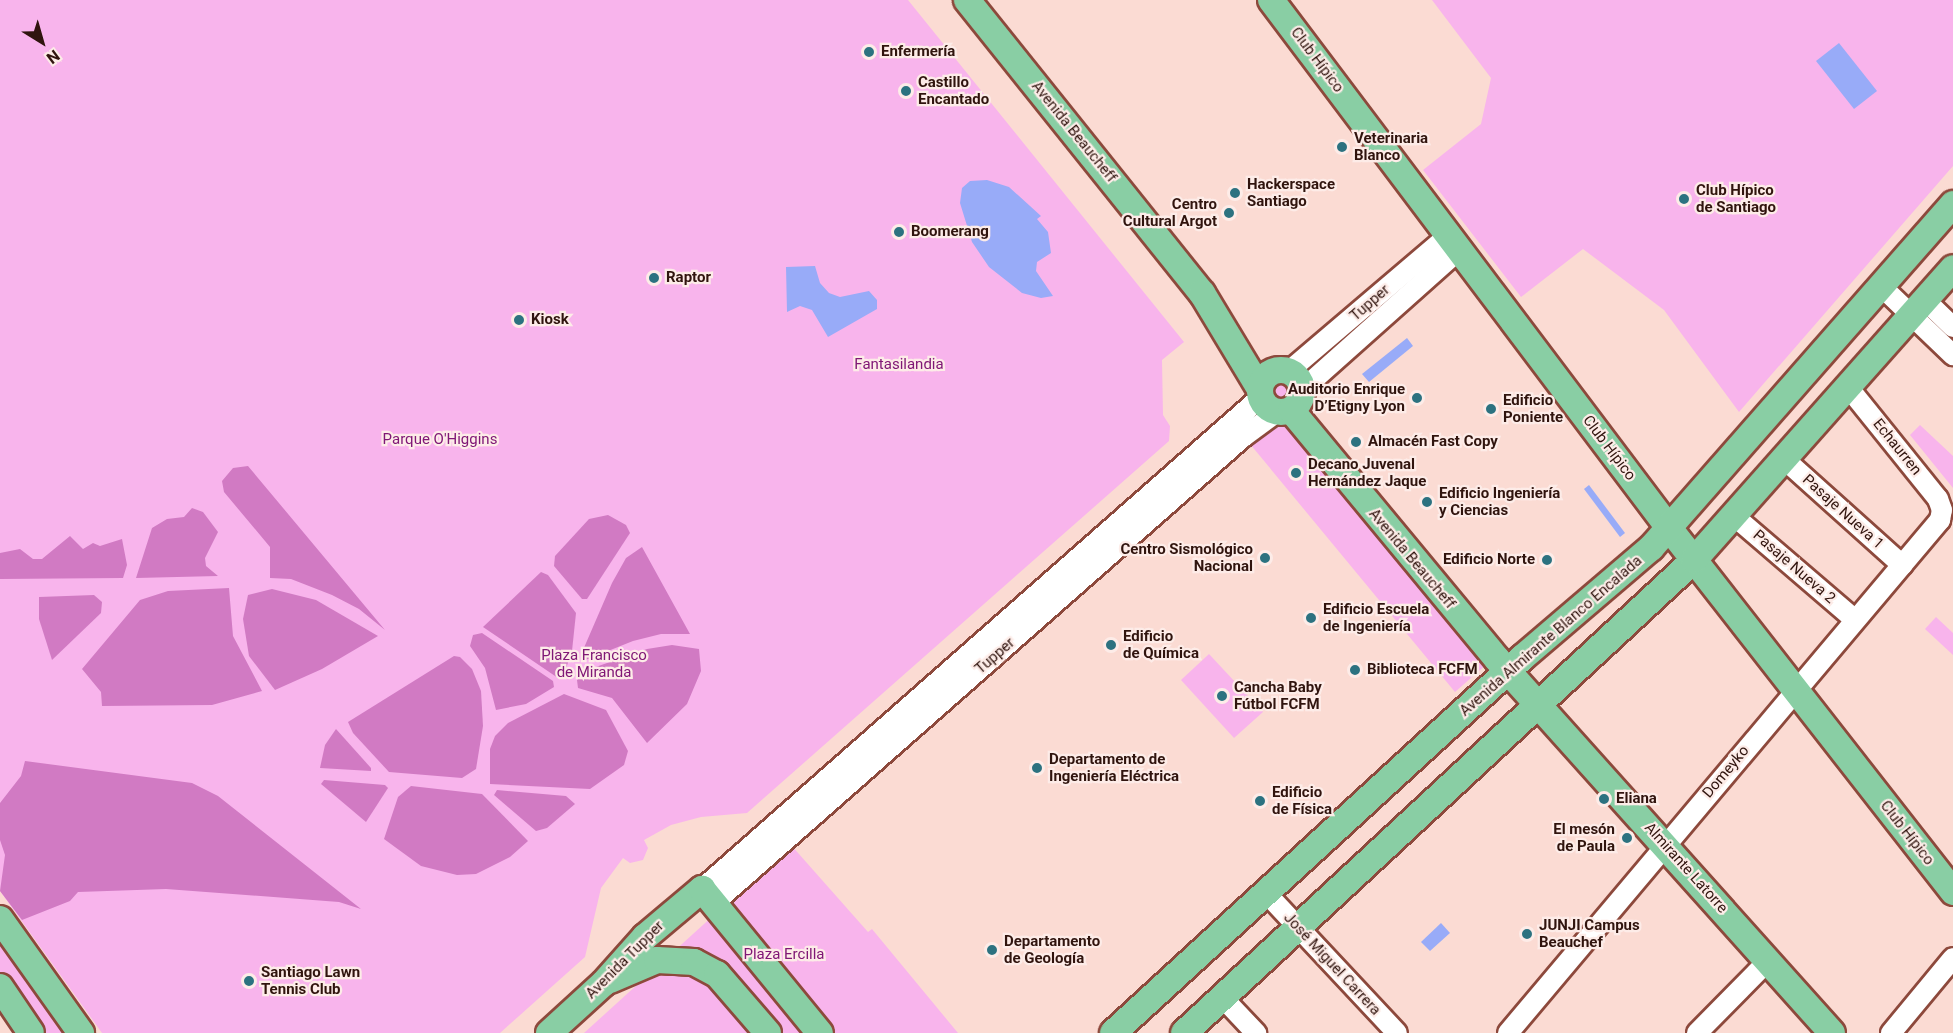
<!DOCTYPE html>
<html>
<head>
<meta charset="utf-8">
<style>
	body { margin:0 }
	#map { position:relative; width:1953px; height:1033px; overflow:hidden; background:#fbdbd3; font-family:Roboto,sans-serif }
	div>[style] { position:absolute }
	.green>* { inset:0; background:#f8b4ec }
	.round { border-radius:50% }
	.forest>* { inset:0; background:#d17ac3 }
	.water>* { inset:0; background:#98abf8 }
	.roads { filter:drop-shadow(2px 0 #8d493c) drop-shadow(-2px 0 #8d493c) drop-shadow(0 2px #8d493c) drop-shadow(0 -2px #8d493c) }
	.minor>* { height:20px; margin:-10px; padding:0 10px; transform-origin:10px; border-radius:10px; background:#fff }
	.major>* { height:26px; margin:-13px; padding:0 13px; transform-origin:13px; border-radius:13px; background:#89cea4 }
	.major>.ring { margin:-13px; padding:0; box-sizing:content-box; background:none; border:26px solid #89cea4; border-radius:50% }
	.dots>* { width:16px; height:16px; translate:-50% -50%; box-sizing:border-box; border:3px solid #fdece8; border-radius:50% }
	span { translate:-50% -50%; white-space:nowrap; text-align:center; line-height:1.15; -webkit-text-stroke:4.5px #fdece8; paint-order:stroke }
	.poi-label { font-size:15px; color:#30140e; font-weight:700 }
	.left { translate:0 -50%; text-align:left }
	.right { translate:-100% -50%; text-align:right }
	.street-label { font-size:15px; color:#30140e }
	.park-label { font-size:15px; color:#801876 }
	.north { position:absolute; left:12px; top:12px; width:60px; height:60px; -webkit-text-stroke:4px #fdece8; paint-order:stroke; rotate:143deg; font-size:16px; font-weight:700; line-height:24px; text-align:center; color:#30140e }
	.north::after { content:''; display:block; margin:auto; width:21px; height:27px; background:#30140e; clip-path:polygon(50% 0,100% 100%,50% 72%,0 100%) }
</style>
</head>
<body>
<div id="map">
	<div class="green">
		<div style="clip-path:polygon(0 0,908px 0,1184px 342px,1162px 360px,1163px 415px,1170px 426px,1169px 441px,747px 813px,701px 817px,671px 825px,644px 840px,648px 848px,643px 860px,630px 863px,623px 858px,601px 888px,585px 957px,500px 1033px,102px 1033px,0 891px)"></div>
		<div style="clip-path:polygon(1432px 0,1953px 0,1953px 166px,1739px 412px,1664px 310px,1583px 249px,1521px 297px,1423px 170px,1481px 124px,1491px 78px)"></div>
		<div class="round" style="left:1272px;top:382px;width:20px;height:20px"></div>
		<div style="clip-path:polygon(1278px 422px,1287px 422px,1488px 663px,1455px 692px,1250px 444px)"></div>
		<div style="clip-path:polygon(1920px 425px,1953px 456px,1953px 488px,1910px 435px)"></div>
		<div style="clip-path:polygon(1936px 617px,1953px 633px,1953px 655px,1925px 629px)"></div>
		<div style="clip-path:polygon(1209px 654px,1263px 712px,1234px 738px,1181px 680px)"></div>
		<div style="clip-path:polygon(791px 845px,868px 932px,872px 929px,958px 1033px,584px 1033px)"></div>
		<div style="clip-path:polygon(0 941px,35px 988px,66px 1033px,39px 1033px,0 972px)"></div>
	</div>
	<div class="forest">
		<div style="clip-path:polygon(248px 466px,385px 630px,359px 609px,332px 595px,291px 579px,270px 578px,270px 547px,224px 492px,222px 481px,233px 468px)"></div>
		<div style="clip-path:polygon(192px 508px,203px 512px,218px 532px,205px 558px,206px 566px,218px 576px,136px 578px,152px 528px,167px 519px,184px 517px)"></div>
		<div style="clip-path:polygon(608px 515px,626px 525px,630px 533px,587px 599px,582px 599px,554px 566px,555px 556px,589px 519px)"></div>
		<div style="clip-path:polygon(70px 536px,83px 549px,93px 543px,100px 546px,122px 539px,127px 565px,123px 578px,0 579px,0 553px,20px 549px,33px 559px,42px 559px)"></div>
		<div style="clip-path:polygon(642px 547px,690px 634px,661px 634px,633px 641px,583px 661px,583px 650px,612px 583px,626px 558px)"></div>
		<div style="clip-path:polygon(541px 572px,548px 575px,576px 613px,572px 651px,564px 674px,558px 678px,483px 627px)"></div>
		<div style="clip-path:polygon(229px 588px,233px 636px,262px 691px,212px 705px,102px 706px,101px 692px,82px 669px,140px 600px,168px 591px)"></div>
		<div style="clip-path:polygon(272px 589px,316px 600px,378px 636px,322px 669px,275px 690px,249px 656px,243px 619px,248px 595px)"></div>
		<div style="clip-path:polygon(94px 595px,102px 602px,101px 613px,52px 660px,39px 619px,39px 597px)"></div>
		<div style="clip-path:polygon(482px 633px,553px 681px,554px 687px,526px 704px,496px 710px,485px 668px,470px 646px,473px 635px)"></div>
		<div style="clip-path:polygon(672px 645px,699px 649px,701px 671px,687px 704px,647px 743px,612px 698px,578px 688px,577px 680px,590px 669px,647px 649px)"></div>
		<div style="clip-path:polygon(454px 656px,460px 657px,472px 669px,481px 691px,483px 726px,476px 769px,462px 778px,389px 772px,353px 733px,348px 722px)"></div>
		<div style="clip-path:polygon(564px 694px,606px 710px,628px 751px,624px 765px,590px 789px,490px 784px,490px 749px,495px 736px,508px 723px)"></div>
		<div style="clip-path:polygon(336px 729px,371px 768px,371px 771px,320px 768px,325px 745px)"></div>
		<div style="clip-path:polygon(25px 761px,192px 783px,218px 796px,361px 909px,339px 902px,166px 889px,78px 892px,70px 901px,22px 920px,0 891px,5px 855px,0 840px,0 803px,21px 776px)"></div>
		<div style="clip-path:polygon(324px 780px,385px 785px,388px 788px,366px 822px,321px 784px)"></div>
		<div style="clip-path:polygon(411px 786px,482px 794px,528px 841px,510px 857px,476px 874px,457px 875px,421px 866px,384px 839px,398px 797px)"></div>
		<div style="clip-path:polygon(497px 790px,566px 796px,575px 804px,547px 828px,536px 831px,494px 795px)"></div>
	</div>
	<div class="water">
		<div style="clip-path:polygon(1839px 43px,1877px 91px,1854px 109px,1816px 61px)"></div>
		<div style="clip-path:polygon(987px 180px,1009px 187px,1041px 216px,1037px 219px,1048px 232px,1051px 253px,1037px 262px,1036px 271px,1053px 296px,1041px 298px,1022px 293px,989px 267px,972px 242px,960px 203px,962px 188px,970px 181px)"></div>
		<div style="clip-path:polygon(815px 266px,820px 283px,829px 293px,840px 297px,869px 291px,877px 300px,877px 309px,828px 337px,812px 310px,800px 306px,787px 312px,786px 267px)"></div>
		<div style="clip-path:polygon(1407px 338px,1413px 346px,1369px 382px,1362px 374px)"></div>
		<div style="clip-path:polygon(1589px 485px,1625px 533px,1620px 537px,1584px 489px)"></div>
		<div style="clip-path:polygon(1441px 923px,1450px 933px,1430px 951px,1421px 942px)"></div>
	</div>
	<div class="roads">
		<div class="minor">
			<div style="left:1881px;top:286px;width:100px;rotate:43.8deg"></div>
			<div style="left:1925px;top:300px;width:39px;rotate:44deg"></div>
			<div style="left:1289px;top:371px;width:211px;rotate:-40.4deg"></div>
			<div style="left:1303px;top:389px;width:210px;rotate:-41.7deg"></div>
			<div style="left:1784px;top:459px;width:159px;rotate:41.9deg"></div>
			<div style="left:1734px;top:516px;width:158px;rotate:40.6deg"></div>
			<div style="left:702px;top:889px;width:745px;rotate:-41.35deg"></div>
			<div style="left:1267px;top:894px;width:190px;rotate:46.9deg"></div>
			<div style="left:715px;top:902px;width:704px;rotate:-41.37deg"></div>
			<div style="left:1243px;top:437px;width:42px;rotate:-36.3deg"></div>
			<div style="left:1222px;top:997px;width:50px;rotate:46.6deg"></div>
			<div style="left:1508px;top:1033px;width:671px;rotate:-49.9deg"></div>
			<div style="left:1940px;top:520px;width:10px;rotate:-79deg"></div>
			<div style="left:1942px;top:510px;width:12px;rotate:-110deg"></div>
			<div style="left:1938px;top:499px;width:144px;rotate:-128.8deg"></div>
			<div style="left:1697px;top:1033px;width:101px;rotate:-45.4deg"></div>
			<div style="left:1891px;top:1033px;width:97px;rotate:-50.4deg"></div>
		</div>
		<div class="major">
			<div style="left:967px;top:0;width:376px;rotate:51.3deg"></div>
			<div style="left:1202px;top:293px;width:112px;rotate:58.9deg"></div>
			<div style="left:1271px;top:0;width:661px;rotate:52.99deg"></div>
			<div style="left:1669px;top:528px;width:462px;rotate:52deg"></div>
			<div class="ring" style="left:1260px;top:370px;width:16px;height:16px"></div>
			<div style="left:1291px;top:410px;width:323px;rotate:50.4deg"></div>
			<div style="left:1497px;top:659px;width:502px;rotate:48.15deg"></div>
			<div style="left:0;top:919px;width:140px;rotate:54.6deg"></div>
			<div style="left:610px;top:980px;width:51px;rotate:-23.1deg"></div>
			<div style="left:657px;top:960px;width:37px;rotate:3deg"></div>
			<div style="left:694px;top:962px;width:26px;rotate:28deg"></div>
			<div style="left:717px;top:974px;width:78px;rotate:49.2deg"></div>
			<div style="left:0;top:987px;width:55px;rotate:56deg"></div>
			<div style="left:549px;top:1033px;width:74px;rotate:-42.3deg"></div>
			<div style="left:604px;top:983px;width:62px;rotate:-48.3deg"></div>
			<div style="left:645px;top:937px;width:75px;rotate:-40.1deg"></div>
			<div style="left:702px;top:889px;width:186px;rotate:50.7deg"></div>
			<div style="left:1113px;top:1033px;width:555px;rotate:-42.52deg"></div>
			<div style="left:1522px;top:658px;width:170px;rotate:-40.5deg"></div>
			<div style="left:1651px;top:548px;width:458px;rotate:-48.7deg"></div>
			<div style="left:1184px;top:1033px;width:696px;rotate:-42.84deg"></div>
			<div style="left:1694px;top:560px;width:390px;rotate:-48.4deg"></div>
		</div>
	</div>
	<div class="dots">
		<div style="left:869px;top:52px;background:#2c7280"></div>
		<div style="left:906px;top:91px;background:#2c7280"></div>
		<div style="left:1342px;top:147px;background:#2c7280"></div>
		<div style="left:1235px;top:193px;background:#2c7280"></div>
		<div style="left:1684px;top:199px;background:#2c7280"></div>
		<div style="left:1229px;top:213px;background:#2c7280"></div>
		<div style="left:899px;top:232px;background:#2c7280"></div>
		<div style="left:654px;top:278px;background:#2c7280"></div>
		<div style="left:519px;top:320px;background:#2c7280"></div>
		<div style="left:1417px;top:398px;background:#2c7280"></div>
		<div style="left:1491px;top:409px;background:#2c7280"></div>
		<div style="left:1356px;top:442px;background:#2c7280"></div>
		<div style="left:1296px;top:473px;background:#2c7280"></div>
		<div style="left:1427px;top:502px;background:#2c7280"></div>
		<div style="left:1265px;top:558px;background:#2c7280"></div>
		<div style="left:1547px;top:560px;background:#2c7280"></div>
		<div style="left:1311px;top:618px;background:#2c7280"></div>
		<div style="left:1111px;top:645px;background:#2c7280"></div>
		<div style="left:1355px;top:670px;background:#2c7280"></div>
		<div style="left:1222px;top:696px;background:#2c7280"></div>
		<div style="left:1037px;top:768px;background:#2c7280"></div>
		<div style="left:1604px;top:799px;background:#2c7280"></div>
		<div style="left:1260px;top:801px;background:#2c7280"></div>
		<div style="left:1627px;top:838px;background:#2c7280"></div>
		<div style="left:1527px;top:934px;background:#2c7280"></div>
		<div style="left:992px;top:950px;background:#2c7280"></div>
		<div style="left:249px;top:981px;background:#2c7280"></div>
	</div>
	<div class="poi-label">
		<span class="left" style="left:881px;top:52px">Enfermería</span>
		<span class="left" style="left:918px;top:91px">Castillo<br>Encantado</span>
		<span class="left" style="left:1354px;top:147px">Veterinaria<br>Blanco</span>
		<span class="left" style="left:1247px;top:193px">Hackerspace<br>Santiago</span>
		<span class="left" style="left:1696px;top:199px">Club Hípico<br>de Santiago</span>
		<span class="right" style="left:1217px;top:213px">Centro<br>Cultural Argot</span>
		<span class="left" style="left:911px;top:232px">Boomerang</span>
		<span class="left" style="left:666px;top:278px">Raptor</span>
		<span class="left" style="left:531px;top:320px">Kiosk</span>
		<span class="right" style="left:1405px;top:398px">Auditorio Enrique<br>D’Etigny Lyon</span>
		<span class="left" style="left:1503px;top:409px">Edificio<br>Poniente</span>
		<span class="left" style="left:1368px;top:442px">Almacén Fast Copy</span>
		<span class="left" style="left:1308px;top:473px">Decano Juvenal<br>Hernández Jaque</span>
		<span class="left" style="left:1439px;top:502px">Edificio Ingeniería<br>y Ciencias</span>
		<span class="right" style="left:1253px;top:558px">Centro Sismológico<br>Nacional</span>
		<span class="right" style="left:1535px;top:560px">Edificio Norte</span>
		<span class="left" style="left:1323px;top:618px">Edificio Escuela<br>de Ingeniería</span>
		<span class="left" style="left:1123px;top:645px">Edificio<br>de Química</span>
		<span class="left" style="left:1367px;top:670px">Biblioteca FCFM</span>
		<span class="left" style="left:1234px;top:696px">Cancha Baby<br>Fútbol FCFM</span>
		<span class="left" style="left:1049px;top:768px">Departamento de<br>Ingeniería Eléctrica</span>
		<span class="left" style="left:1272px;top:801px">Edificio<br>de Física</span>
		<span class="left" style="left:1616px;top:799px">Eliana</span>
		<span class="right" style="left:1615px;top:838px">El mesón<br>de Paula</span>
		<span class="left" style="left:1539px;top:934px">JUNJI Campus<br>Beauchef</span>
		<span class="left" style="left:1004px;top:950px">Departamento<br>de Geología</span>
		<span class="left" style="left:261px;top:981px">Santiago Lawn<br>Tennis Club</span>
	</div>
	<div class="street-label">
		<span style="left:1317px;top:60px;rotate:53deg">Club Hípico</span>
		<span style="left:1074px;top:132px;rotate:51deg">Avenida Beaucheff</span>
		<span style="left:1370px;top:303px;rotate:-41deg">Tupper</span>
		<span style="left:1897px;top:447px;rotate:51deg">Echaurren</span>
		<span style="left:1609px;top:448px;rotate:53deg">Club Hípico</span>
		<span style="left:1843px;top:512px;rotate:42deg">Pasaje Nueva 1</span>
		<span style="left:1412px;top:559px;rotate:50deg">Avenida Beaucheff</span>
		<span style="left:1794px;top:567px;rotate:41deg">Pasaje Nueva 2</span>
		<span style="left:1551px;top:636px;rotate:-41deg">Avenida Almirante Blanco Encalada</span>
		<span style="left:995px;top:656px;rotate:-41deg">Tupper</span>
		<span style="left:1726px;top:772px;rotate:-50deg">Domeyko</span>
		<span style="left:1907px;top:833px;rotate:52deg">Club Hípico</span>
		<span style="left:1686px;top:868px;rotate:48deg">Almirante Latorre</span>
		<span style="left:625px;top:960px;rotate:-45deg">Avenida Tupper</span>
		<span style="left:1332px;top:964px;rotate:47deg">José Miguel Carrera</span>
	</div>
	<div class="park-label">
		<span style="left:899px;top:365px">Fantasilandia</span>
		<span style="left:440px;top:440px">Parque O'Higgins</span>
		<span style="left:594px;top:664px">Plaza Francisco<br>de Miranda</span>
		<span style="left:784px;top:955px">Plaza Ercilla</span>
	</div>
	<div class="north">N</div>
</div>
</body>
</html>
